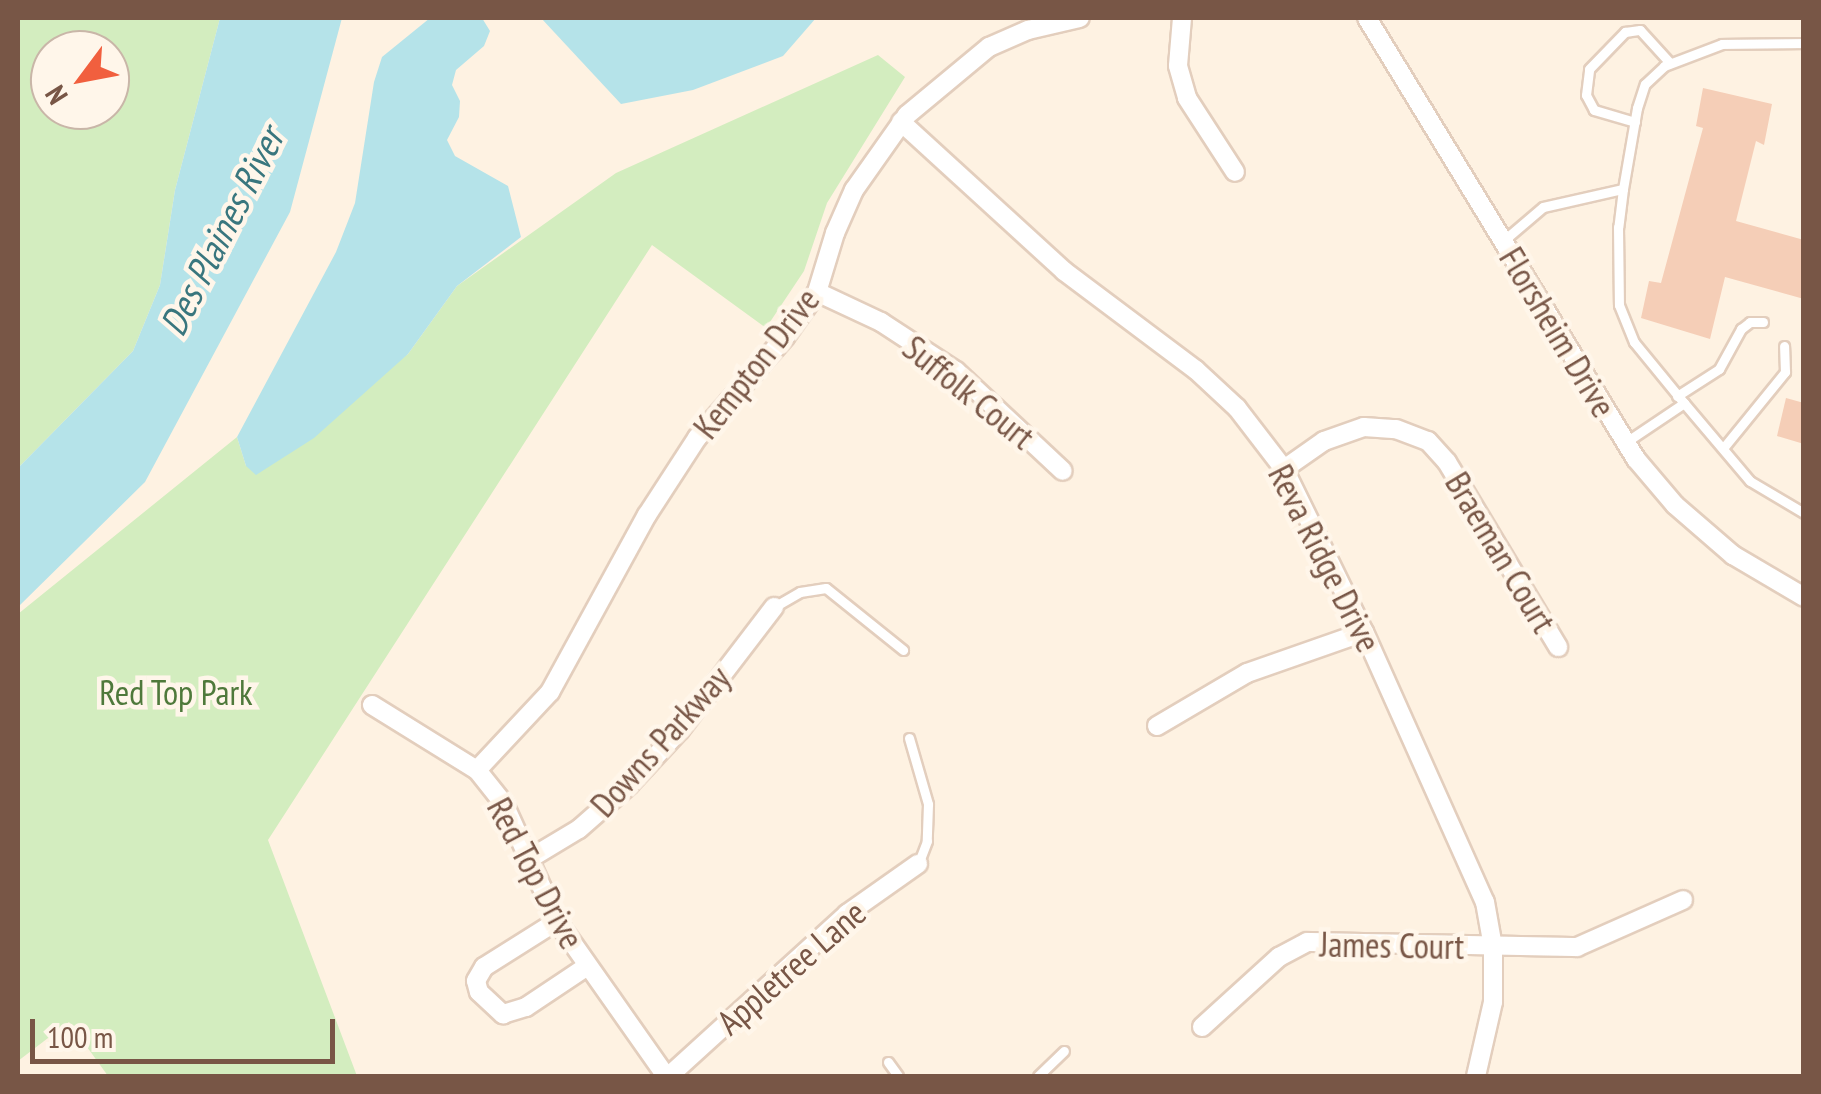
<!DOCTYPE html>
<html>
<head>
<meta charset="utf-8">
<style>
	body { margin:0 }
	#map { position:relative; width:1821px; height:1094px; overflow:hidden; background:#fef2e2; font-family:"PT Sans Narrow",sans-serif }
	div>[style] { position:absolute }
	.green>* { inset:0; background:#d3edbf }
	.water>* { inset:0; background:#b5e3e9 }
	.building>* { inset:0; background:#f5ceb7 }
	.roads { filter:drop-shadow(2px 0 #e3cebd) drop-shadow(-2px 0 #e3cebd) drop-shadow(0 2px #e3cebd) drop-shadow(0 -2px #e3cebd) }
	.service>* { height:9px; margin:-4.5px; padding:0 4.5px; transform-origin:4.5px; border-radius:4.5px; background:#fff }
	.minor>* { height:18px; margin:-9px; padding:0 9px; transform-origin:9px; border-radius:9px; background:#fff }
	span { translate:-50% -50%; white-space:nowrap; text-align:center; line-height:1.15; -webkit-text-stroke:9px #fff6ea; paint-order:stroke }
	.street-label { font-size:35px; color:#785646 }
	.park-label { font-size:35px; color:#4f793b }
	.water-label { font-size:38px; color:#39767e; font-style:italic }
	.frame { position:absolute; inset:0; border:20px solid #785646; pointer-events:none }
	.north { position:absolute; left:30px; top:30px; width:100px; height:100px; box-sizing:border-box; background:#fff6ea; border:2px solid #c9b6a8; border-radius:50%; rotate:238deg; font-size:28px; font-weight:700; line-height:40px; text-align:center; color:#785646 }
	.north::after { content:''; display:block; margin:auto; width:35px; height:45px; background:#f15f3e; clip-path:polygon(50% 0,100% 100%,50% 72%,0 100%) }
	.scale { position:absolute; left:30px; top:1019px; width:305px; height:45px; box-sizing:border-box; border:5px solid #785646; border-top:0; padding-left:12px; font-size:30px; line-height:35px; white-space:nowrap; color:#785646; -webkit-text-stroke:8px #fff6ea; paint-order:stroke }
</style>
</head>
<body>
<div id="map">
	<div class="green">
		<div style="clip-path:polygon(evenodd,18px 18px,220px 18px,175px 190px,160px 285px,133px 351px,18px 468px,18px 18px,50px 50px,110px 50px,110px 110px,50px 110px,50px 50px)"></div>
		<div style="clip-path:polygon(878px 55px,905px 77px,827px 203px,804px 271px,766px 328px,652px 245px,268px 840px,357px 1076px,108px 1076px,69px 1022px,18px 1061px,18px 614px,237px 437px,246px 466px,408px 354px,457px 286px,616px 173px)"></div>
	</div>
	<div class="water">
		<div style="clip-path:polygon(220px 18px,342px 18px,290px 212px,145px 482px,18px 607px,18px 468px,133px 351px,160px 285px,175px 190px)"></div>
		<div style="clip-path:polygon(430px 18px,482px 18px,490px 31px,484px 46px,456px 70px,452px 85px,460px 101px,459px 117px,447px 140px,455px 156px,508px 186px,521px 237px,457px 286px,408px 354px,314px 438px,256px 475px,246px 466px,237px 437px,336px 252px,355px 203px,374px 82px,382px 57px)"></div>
		<div style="clip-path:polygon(541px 18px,816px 18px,783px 56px,693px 90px,621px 104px)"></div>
	</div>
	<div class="building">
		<div style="clip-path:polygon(1703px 88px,1772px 104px,1764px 145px,1756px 141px,1736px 221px,1804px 240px,1804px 299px,1725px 277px,1710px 339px,1641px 318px,1649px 281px,1661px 283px,1703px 128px,1696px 126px)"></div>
		<div style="clip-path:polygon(1786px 398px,1804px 403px,1804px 444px,1777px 436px)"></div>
	</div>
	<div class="roads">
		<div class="service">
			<div style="left:1635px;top:122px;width:43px;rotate:-163.7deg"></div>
			<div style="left:1594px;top:110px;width:17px;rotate:-118deg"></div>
			<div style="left:1586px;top:95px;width:26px;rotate:-83deg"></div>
			<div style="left:1589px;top:69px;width:52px;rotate:-45.8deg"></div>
			<div style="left:1625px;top:32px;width:15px;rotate:-8deg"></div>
			<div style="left:1640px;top:30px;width:45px;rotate:47.7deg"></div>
			<div style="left:1623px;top:189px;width:38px;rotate:97deg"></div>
			<div style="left:1618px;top:227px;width:78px;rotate:89.3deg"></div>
			<div style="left:1619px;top:305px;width:40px;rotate:68deg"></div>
			<div style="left:1634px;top:342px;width:79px;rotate:50.7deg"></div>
			<div style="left:1503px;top:241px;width:52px;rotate:-40.4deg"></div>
			<div style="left:1543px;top:207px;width:82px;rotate:-12.7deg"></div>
			<div style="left:1623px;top:189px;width:82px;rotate:-80.2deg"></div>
			<div style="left:1637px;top:108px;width:25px;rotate:-72deg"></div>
			<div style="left:1645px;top:84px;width:26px;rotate:-43deg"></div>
			<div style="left:1664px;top:66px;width:62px;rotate:-20.8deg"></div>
			<div style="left:1722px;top:44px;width:82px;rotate:-0.7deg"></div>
			<div style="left:1677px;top:396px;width:50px;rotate:-32.7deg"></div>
			<div style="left:1719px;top:369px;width:46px;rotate:-61.2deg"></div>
			<div style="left:1741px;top:329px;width:11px;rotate:-38deg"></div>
			<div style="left:1750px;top:322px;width:13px"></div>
			<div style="left:1626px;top:442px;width:70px;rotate:-33.9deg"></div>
			<div style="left:1684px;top:403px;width:102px;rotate:49.8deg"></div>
			<div style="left:1750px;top:481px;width:63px;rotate:30.7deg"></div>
			<div style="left:1724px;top:447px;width:97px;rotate:-50.9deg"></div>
			<div style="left:1785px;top:372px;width:26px;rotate:-92deg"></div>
			<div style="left:774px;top:607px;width:30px;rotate:-30deg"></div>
			<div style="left:800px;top:592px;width:26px;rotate:-9deg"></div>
			<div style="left:826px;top:588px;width:99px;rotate:38.8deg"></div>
			<div style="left:909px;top:738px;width:69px;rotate:73.9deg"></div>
			<div style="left:928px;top:804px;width:37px;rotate:92deg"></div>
			<div style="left:927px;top:841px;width:25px;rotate:111deg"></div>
			<div style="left:888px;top:1062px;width:17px;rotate:54deg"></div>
			<div style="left:1038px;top:1076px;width:36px;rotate:-44deg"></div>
		</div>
		<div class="minor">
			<div style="left:1182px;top:18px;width:48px;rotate:94.8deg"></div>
			<div style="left:1178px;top:66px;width:33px;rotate:74deg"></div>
			<div style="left:1187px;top:98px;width:88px;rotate:57deg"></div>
			<div style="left:1367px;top:18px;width:517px;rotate:58.62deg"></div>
			<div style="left:1636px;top:459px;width:60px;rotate:49.7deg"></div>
			<div style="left:1675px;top:505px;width:77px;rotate:40.8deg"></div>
			<div style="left:1733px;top:555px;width:82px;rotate:30.6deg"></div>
			<div style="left:901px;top:122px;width:221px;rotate:42.4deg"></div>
			<div style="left:1064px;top:271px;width:165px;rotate:36.9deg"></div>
			<div style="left:1196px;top:370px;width:56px;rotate:42.8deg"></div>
			<div style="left:1237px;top:408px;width:77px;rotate:52.4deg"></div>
			<div style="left:1284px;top:469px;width:182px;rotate:63.9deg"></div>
			<div style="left:1364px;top:632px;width:296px;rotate:65.9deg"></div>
			<div style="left:1485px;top:902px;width:46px;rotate:79.9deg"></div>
			<div style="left:1493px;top:947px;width:55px;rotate:90deg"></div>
			<div style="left:1493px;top:1002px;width:76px;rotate:102.9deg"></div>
			<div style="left:817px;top:292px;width:71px;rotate:25.1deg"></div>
			<div style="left:881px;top:322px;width:90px;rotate:33.2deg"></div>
			<div style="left:956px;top:371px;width:146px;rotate:43.1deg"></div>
			<div style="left:1284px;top:469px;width:49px;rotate:-35deg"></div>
			<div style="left:1324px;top:441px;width:42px;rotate:-19.3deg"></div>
			<div style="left:1364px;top:427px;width:32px;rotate:4deg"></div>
			<div style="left:1396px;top:429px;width:34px;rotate:21deg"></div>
			<div style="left:1428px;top:441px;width:28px;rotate:48deg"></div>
			<div style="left:1447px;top:462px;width:216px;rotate:59deg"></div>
			<div style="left:372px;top:705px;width:123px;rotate:31.8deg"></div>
			<div style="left:477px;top:770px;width:43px;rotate:51.5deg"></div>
			<div style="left:504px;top:804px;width:128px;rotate:65.6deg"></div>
			<div style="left:557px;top:921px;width:189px;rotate:54.9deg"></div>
			<div style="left:1157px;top:726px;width:104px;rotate:-30.5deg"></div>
			<div style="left:1247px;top:673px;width:124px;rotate:-19.3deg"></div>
			<div style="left:477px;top:770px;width:107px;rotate:-46.9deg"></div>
			<div style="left:550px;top:692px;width:202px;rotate:-61.3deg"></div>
			<div style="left:647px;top:515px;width:92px;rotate:-57deg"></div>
			<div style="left:697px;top:438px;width:134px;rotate:-48.9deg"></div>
			<div style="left:785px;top:337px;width:55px;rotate:-54.6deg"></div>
			<div style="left:817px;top:292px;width:62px;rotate:-73deg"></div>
			<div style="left:835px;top:233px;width:47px;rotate:-66.2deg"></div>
			<div style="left:854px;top:190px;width:92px;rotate:-54.8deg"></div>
			<div style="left:907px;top:115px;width:107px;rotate:-39.7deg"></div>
			<div style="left:989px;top:47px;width:43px;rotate:-23.6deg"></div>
			<div style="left:1028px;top:30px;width:53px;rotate:-13deg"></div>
			<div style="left:529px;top:859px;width:58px;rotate:-31deg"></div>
			<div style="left:579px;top:829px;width:67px;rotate:-41.3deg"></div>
			<div style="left:629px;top:785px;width:75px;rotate:-47.2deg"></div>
			<div style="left:680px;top:730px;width:155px;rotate:-52.6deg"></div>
			<div style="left:557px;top:921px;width:86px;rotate:147.8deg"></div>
			<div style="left:484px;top:967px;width:16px;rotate:120deg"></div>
			<div style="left:476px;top:981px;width:11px;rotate:75deg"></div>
			<div style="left:479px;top:992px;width:33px;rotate:43deg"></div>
			<div style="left:503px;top:1014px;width:24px;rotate:-17deg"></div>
			<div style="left:526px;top:1007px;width:72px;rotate:-33.7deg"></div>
			<div style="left:1202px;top:1027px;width:104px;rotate:-42.3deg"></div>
			<div style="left:1279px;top:957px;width:32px;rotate:-28deg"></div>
			<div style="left:1307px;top:942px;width:270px;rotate:1.1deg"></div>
			<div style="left:1577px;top:947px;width:116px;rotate:-23.9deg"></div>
			<div style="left:669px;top:1076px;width:241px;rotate:-42.3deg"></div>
			<div style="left:847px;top:914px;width:87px;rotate:-35.2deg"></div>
		</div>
	</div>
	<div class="street-label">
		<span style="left:1558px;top:332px;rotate:59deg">Florsheim Drive</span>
		<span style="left:756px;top:363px;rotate:-52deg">Kempton Drive</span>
		<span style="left:969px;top:392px;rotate:39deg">Suffolk Court</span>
		<span style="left:1501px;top:552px;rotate:59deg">Braeman Court</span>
		<span style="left:1325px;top:558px;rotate:63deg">Reva Ridge Drive</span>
		<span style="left:660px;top:741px;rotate:-48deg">Downs Parkway</span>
		<span style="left:536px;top:873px;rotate:62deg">Red Top Drive</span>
		<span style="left:1392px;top:945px;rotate:1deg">James Court</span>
		<span style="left:791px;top:967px;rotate:-41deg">Appletree Lane</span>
	</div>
	<div class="park-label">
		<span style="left:176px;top:692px">Red Top Park</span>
	</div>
	<div class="water-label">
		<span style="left:221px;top:231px;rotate:-63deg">Des Plaines River</span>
	</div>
	<div class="frame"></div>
	<div class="north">N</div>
	<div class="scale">100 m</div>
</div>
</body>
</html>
